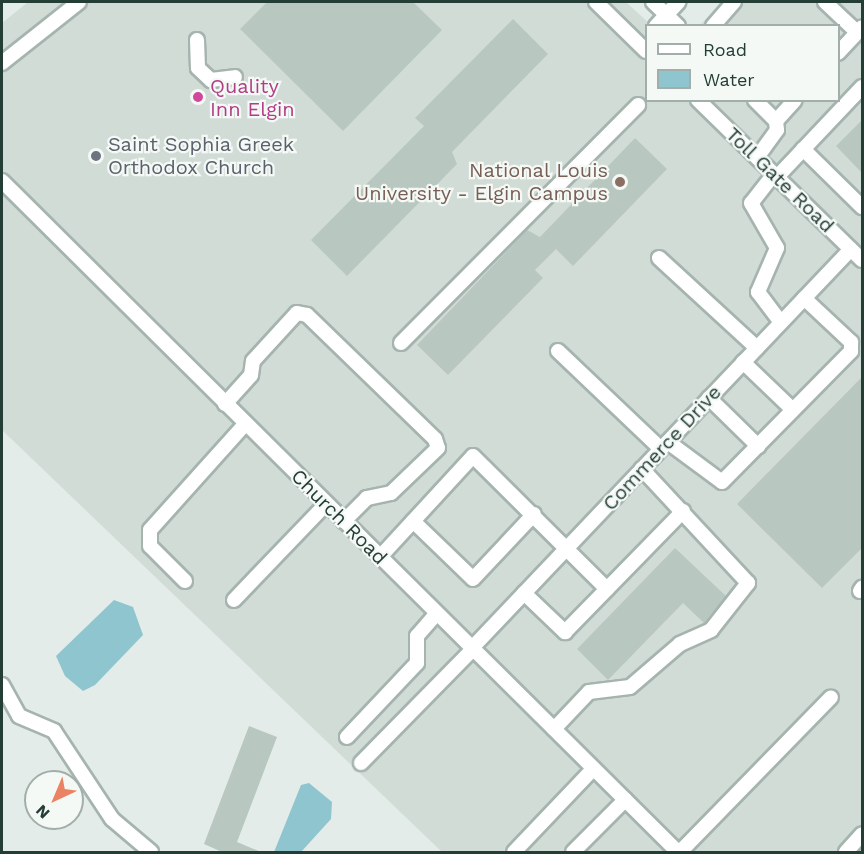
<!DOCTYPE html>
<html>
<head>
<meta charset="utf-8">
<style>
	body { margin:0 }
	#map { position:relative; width:864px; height:854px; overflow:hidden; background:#e3ece8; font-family:"Work Sans",sans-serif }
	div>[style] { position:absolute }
	.built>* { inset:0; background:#d2dcd7 }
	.water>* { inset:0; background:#8fc5ce }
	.building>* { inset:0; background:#b9c7c1 }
	.roads { filter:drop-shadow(2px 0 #a6b4af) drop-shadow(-2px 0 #a6b4af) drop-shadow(0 2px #a6b4af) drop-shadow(0 -2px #a6b4af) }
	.minor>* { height:14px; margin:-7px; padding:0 7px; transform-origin:7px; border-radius:7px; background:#fff }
	.dots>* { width:16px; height:16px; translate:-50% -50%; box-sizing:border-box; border:3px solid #f4f9f6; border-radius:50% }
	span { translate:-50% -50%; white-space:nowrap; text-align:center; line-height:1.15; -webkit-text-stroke:4.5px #f4f9f6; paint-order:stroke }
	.hotel-label { font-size:20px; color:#b23c85 }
	.left { translate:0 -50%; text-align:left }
	.worship-label { font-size:20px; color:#5b616d }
	.education-label { font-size:20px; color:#785e54 }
	.right { translate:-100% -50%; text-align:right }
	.street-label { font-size:20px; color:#243d35 }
	.frame { position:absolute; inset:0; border:3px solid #243d35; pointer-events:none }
	.legend { position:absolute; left:645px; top:24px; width:195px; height:78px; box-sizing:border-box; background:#f4f9f6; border:2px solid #a1aea9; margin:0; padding:8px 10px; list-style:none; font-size:18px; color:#243d35 }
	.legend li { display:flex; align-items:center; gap:12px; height:30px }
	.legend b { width:30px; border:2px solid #a1aea9 }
	.north { position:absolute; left:24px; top:770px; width:60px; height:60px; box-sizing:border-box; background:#f4f9f6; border:2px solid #a1aea9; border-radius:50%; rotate:224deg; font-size:16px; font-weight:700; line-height:24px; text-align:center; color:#243d35 }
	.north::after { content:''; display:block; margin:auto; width:21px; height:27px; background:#ea8264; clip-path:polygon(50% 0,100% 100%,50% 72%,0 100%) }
</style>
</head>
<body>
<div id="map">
	<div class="built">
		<div style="clip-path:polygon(28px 2px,626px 2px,651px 25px,646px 100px,838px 100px,838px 26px,700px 25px,723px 2px,862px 2px,862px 852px,442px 852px,2px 430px,2px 23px)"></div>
	</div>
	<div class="water">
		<div style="clip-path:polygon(114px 600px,133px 607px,143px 635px,95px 685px,83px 691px,65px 676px,56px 656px)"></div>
		<div style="clip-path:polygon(309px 783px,332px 802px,331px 819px,301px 852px,274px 852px,301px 785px)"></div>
	</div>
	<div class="building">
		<div style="clip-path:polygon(267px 2px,413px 2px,442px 30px,343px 131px,240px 29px)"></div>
		<div style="clip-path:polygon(513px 19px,548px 54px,452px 152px,457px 164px,347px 276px,311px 240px,424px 126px,415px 118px)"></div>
		<div style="clip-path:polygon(862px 120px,862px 173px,836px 146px)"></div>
		<div style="clip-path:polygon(635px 138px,667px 169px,573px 266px,556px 249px,535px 270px,543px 278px,448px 375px,417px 345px,527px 230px,540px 237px)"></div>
		<div style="clip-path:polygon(862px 377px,862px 548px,822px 588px,737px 504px)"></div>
		<div style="clip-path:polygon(675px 548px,726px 596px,704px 623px,683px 603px,608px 680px,577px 649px)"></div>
		<div style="clip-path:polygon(249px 726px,277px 737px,237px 842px,261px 852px,222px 852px,204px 844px)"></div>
	</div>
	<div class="roads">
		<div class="minor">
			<div style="left:596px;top:2px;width:70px;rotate:44.4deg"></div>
			<div style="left:653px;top:2px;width:35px;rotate:44deg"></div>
			<div style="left:825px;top:2px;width:44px;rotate:43.2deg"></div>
			<div style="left:656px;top:26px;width:33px;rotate:-47deg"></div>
			<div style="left:713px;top:26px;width:32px;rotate:-49deg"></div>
			<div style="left:197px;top:40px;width:28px;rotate:88deg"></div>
			<div style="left:198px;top:68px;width:18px;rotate:43deg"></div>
			<div style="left:211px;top:80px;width:24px;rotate:-7deg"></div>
			<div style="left:838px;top:53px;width:35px;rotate:-47deg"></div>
			<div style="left:2px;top:63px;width:98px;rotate:-38.4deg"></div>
			<div style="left:698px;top:100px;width:229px;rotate:44.3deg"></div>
			<div style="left:755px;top:100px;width:30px;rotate:45deg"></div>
			<div style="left:776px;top:121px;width:9px;rotate:84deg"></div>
			<div style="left:777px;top:130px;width:34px;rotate:126deg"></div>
			<div style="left:776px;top:121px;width:28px;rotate:-48deg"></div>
			<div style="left:803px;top:149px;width:83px;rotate:44.5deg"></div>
			<div style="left:774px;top:174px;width:37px;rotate:128deg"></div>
			<div style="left:751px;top:203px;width:52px;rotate:60deg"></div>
			<div style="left:777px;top:248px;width:48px;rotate:113.4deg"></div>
			<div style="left:758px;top:292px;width:38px;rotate:53deg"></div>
			<div style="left:777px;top:177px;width:124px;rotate:-46.6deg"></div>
			<div style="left:2px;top:181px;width:952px;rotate:44.79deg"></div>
			<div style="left:659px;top:258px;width:133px;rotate:42.6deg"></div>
			<div style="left:401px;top:343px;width:336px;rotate:-45.1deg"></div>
			<div style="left:558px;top:351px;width:142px;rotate:43.6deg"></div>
			<div style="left:743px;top:362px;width:69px;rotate:43.8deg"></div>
			<div style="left:709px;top:398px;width:69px;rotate:44.4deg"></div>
			<div style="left:225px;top:404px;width:39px;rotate:-48deg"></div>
			<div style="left:251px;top:375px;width:14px;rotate:-82deg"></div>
			<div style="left:253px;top:361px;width:65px;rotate:-47.5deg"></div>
			<div style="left:297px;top:313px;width:10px;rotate:11deg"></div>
			<div style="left:307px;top:315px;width:178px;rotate:44.1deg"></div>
			<div style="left:435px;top:439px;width:9px;rotate:72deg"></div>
			<div style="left:438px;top:448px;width:65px;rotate:136.2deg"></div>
			<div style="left:391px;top:493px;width:25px;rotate:168deg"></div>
			<div style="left:367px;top:498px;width:33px;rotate:135deg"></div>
			<div style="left:668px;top:442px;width:67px;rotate:36.5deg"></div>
			<div style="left:722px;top:482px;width:184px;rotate:-45.4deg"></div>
			<div style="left:851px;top:351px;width:9px;rotate:-90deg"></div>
			<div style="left:851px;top:342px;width:64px;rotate:-136.9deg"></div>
			<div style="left:413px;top:521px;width:83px;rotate:44deg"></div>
			<div style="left:473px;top:579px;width:89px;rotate:-46.8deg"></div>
			<div style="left:380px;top:557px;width:137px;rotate:-47.4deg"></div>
			<div style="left:473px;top:456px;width:189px;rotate:44.8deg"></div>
			<div style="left:185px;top:581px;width:49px;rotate:-135deg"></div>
			<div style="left:150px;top:546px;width:16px;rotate:-90deg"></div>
			<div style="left:150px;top:530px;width:142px;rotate:-48.1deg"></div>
			<div style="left:860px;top:591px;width:4px;rotate:-56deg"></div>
			<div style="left:524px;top:593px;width:57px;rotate:43.6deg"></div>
			<div style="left:565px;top:632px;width:169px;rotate:-45.7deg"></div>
			<div style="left:234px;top:600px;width:133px;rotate:-46.2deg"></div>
			<div style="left:472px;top:648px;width:550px;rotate:-46.47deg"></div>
			<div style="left:2px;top:685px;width:35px;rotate:61deg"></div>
			<div style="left:19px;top:716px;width:38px;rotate:23deg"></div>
			<div style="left:54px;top:731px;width:105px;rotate:56.6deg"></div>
			<div style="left:112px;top:819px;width:51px;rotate:40.2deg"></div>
			<div style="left:554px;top:729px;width:51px;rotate:-46.6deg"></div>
			<div style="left:589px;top:692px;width:41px;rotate:-7deg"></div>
			<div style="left:630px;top:687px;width:66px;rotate:-40.7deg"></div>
			<div style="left:680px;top:644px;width:34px;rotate:-24deg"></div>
			<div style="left:711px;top:630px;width:60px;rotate:-51.8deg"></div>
			<div style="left:748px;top:583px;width:156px;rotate:-132.9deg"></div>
			<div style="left:347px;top:737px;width:102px;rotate:-46.6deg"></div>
			<div style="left:417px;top:663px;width:27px;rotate:-90deg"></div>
			<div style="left:417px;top:636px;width:30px;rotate:-49deg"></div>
			<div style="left:361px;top:763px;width:160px;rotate:-45.5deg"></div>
			<div style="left:514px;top:852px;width:115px;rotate:-46.4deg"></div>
			<div style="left:573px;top:852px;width:74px;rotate:-45deg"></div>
			<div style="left:680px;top:852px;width:216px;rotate:-45.7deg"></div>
			<div style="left:846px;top:852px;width:24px;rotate:-48deg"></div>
		</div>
	</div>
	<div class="dots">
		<div style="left:198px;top:97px;background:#d1479c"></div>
		<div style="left:96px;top:156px;background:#6b7280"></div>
		<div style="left:620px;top:182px;background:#8d6e63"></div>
	</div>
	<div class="hotel-label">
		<span class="left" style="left:210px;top:98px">Quality<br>Inn Elgin</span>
	</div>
	<div class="worship-label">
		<span class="left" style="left:108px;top:156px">Saint Sophia Greek<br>Orthodox Church</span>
	</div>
	<div class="education-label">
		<span class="right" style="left:608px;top:182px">National Louis<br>University - Elgin Campus</span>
	</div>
	<div class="street-label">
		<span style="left:780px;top:180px;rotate:44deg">Toll Gate Road</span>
		<span style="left:662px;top:448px;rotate:-47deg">Commerce Drive</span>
		<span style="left:339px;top:517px;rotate:45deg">Church Road</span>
	</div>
	<div class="frame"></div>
	<ul class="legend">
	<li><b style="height:8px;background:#fff"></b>Road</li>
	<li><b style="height:16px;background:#8fc5ce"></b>Water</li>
	</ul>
	<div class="north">N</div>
</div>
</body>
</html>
